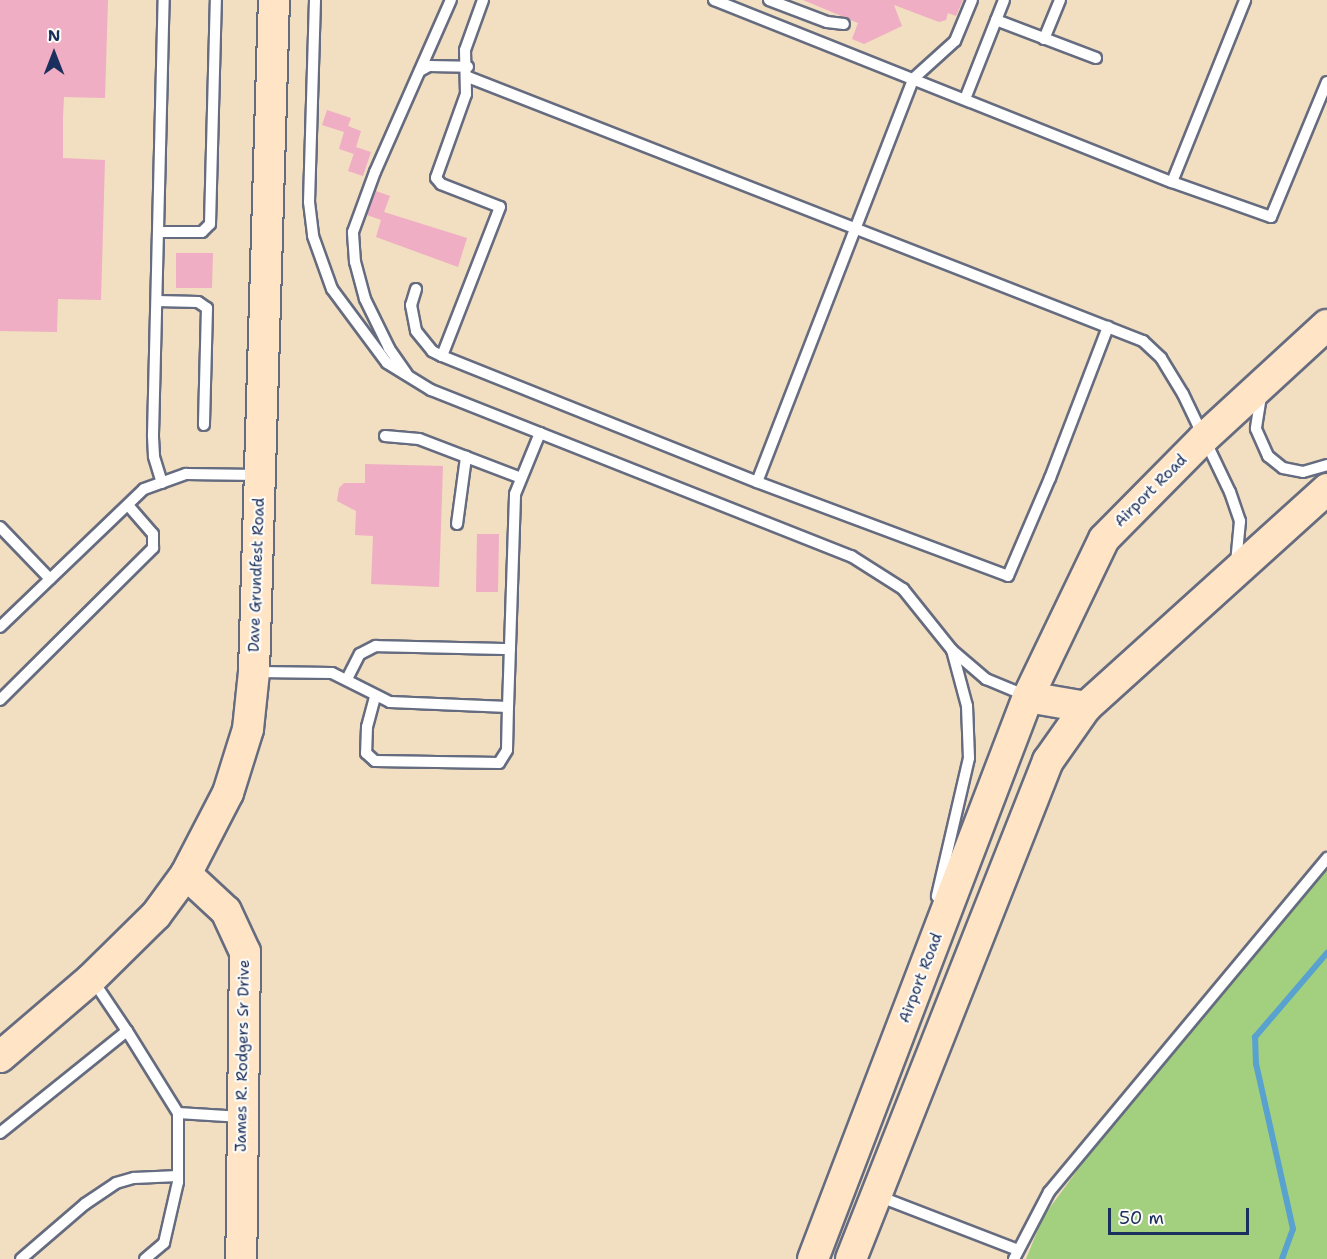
<!DOCTYPE html>
<html>
<head>
<meta charset="utf-8">
<style>
	body { margin:0 }
	#map { position:relative; width:1327px; height:1259px; overflow:hidden; background:#f2dec0; font-family:"Shantell Sans",sans-serif }
	div>[style] { position:absolute }
	.green>* { inset:0; background:#a3d07e }
	.stream>* { height:6px; margin:-3px; padding:0 3px; transform-origin:3px; border-radius:3px; background:#59a2d0 }
	.building>* { inset:0; background:#efaec3 }
	.roads { filter:drop-shadow(2px 0 #666c80) drop-shadow(-2px 0 #666c80) drop-shadow(0 2px #666c80) drop-shadow(0 -2px #666c80) }
	.lane>* { height:10px; margin:-5px; padding:0 5px; transform-origin:5px; border-radius:5px; background:#fff }
	.secondary>* { height:30px; margin:-15px; padding:0 15px; transform-origin:15px; border-radius:15px; background:#ffe4c6 }
	span { translate:-50% -50%; white-space:nowrap; text-align:center; line-height:1.15; -webkit-text-stroke:4.5px #fdfcf7; paint-order:stroke }
	.street-label { font-size:15px; color:#1b2f5e }
	.north { position:absolute; left:24px; top:24px; width:60px; height:60px; -webkit-text-stroke:4px #fdfcf7; paint-order:stroke; rotate:0deg; font-size:16px; font-weight:700; line-height:24px; text-align:center; color:#1b2f5e }
	.north::after { content:''; display:block; margin:auto; width:21px; height:27px; background:#1b2f5e; clip-path:polygon(50% 0,100% 100%,50% 72%,0 100%) }
	.scale { position:absolute; left:1108px; top:1208px; width:141px; height:27px; box-sizing:border-box; border:3px solid #1b2f5e; border-top:0; padding-left:8px; font-size:18px; line-height:21px; white-space:nowrap; color:#1b2f5e; -webkit-text-stroke:4px #fdfcf7; paint-order:stroke }
</style>
</head>
<body>
<div id="map">
	<div class="green">
		<div style="clip-path:polygon(1327px 867px,1327px 1259px,1026px 1259px,1043px 1217px,1084px 1161px)"></div>
	</div>
	<div class="stream">
		<div style="left:1282px;top:1259px;width:32px;rotate:-70deg"></div>
		<div style="left:1293px;top:1229px;width:169px;rotate:-102.6deg"></div>
		<div style="left:1256px;top:1064px;width:27px;rotate:-92deg"></div>
		<div style="left:1255px;top:1037px;width:111px;rotate:-49.4deg"></div>
	</div>
	<div class="building">
		<div style="clip-path:polygon(0 0,108px 0,105px 98px,64px 97px,63px 117px,63px 158px,105px 160px,101px 300px,58px 299px,57px 332px,0 331px)"></div>
		<div style="clip-path:polygon(803px 0,963px 0,956px 16px,948px 13px,946px 20px,939px 22px,894px 5px,902px 26px,864px 44px,852px 39px,858px 23px)"></div>
		<div style="clip-path:polygon(327px 110px,351px 118px,348px 126px,361px 131px,354px 154px,339px 149px,344px 132px,322px 125px)"></div>
		<div style="clip-path:polygon(356px 147px,371px 152px,363px 176px,348px 171px)"></div>
		<div style="clip-path:polygon(376px 191px,390px 196px,384px 212px,467px 238px,458px 267px,376px 237px,381px 220px,367px 215px)"></div>
		<div style="clip-path:polygon(176px 253px,213px 253px,212px 288px,176px 288px)"></div>
		<div style="clip-path:polygon(365px 464px,443px 466px,439px 587px,371px 584px,373px 536px,355px 535px,356px 511px,337px 501px,339px 488px,344px 483px,365px 483px)"></div>
		<div style="clip-path:polygon(477px 534px,499px 534px,498px 592px,476px 592px)"></div>
	</div>
	<div class="roads">
		<div class="lane">
			<div style="left:315px;top:0;width:202px;rotate:91.7deg"></div>
			<div style="left:309px;top:202px;width:34px;rotate:83deg"></div>
			<div style="left:313px;top:236px;width:56px;rotate:70.3deg"></div>
			<div style="left:332px;top:289px;width:92px;rotate:53.4deg"></div>
			<div style="left:387px;top:363px;width:52px;rotate:31.5deg"></div>
			<div style="left:431px;top:390px;width:452px;rotate:21.6deg"></div>
			<div style="left:851px;top:556px;width:62px;rotate:32.4deg"></div>
			<div style="left:903px;top:589px;width:78px;rotate:51.2deg"></div>
			<div style="left:952px;top:650px;width:58px;rotate:75deg"></div>
			<div style="left:967px;top:706px;width:52px;rotate:87.8deg"></div>
			<div style="left:969px;top:758px;width:142px;rotate:103.1deg"></div>
			<div style="left:483px;top:0;width:53px;rotate:109.8deg"></div>
			<div style="left:465px;top:50px;width:44px;rotate:88.7deg"></div>
			<div style="left:466px;top:94px;width:89px;rotate:109.7deg"></div>
			<div style="left:436px;top:178px;width:8px;rotate:50deg"></div>
			<div style="left:441px;top:184px;width:63px;rotate:21.3deg"></div>
			<div style="left:500px;top:207px;width:160px;rotate:111.3deg"></div>
			<div style="left:442px;top:356px;width:339px;rotate:21.8deg"></div>
			<div style="left:757px;top:482px;width:433px;rotate:-68.8deg"></div>
			<div style="left:914px;top:78px;width:55px;rotate:-42.1deg"></div>
			<div style="left:955px;top:41px;width:44px;rotate:-67.5deg"></div>
			<div style="left:714px;top:0;width:493px;rotate:21.7deg"></div>
			<div style="left:1172px;top:182px;width:196px;rotate:-68.1deg"></div>
			<div style="left:769px;top:0;width:62px;rotate:20.8deg"></div>
			<div style="left:827px;top:22px;width:17px;rotate:7deg"></div>
			<div style="left:996px;top:20px;width:107px;rotate:20.8deg"></div>
			<div style="left:1044px;top:39px;width:42px;rotate:-67.7deg"></div>
			<div style="left:420px;top:71px;width:10px;rotate:-29deg"></div>
			<div style="left:429px;top:66px;width:39px;rotate:1deg"></div>
			<div style="left:468px;top:77px;width:725px;rotate:21.36deg"></div>
			<div style="left:1143px;top:341px;width:25px;rotate:43deg"></div>
			<div style="left:1161px;top:358px;width:42px;rotate:58.6deg"></div>
			<div style="left:1183px;top:394px;width:109px;rotate:64.4deg"></div>
			<div style="left:1230px;top:492px;width:31px;rotate:71deg"></div>
			<div style="left:1240px;top:521px;width:42px;rotate:95.4deg"></div>
			<div style="left:965px;top:99px;width:106px;rotate:-68.5deg"></div>
			<div style="left:1172px;top:182px;width:105px;rotate:19.5deg"></div>
			<div style="left:1271px;top:217px;width:146px;rotate:-67.5deg"></div>
			<div style="left:158px;top:232px;width:44px"></div>
			<div style="left:202px;top:232px;width:11px;rotate:-45deg"></div>
			<div style="left:210px;top:224px;width:224px;rotate:-88.5deg"></div>
			<div style="left:416px;top:289px;width:17px;rotate:107deg"></div>
			<div style="left:411px;top:305px;width:26px;rotate:79deg"></div>
			<div style="left:416px;top:331px;width:26px;rotate:51deg"></div>
			<div style="left:432px;top:351px;width:11px;rotate:27deg"></div>
			<div style="left:157px;top:301px;width:41px;rotate:1.4deg"></div>
			<div style="left:198px;top:302px;width:11px;rotate:34deg"></div>
			<div style="left:207px;top:308px;width:117px;rotate:91.5deg"></div>
			<div style="left:407px;top:374px;width:32px;rotate:-125deg"></div>
			<div style="left:389px;top:348px;width:55px;rotate:-116.1deg"></div>
			<div style="left:365px;top:299px;width:38px;rotate:-105deg"></div>
			<div style="left:355px;top:262px;width:30px;rotate:-94deg"></div>
			<div style="left:353px;top:232px;width:64px;rotate:-69.9deg"></div>
			<div style="left:375px;top:172px;width:188px;rotate:-66.2deg"></div>
			<div style="left:1261px;top:396px;width:33px;rotate:99deg"></div>
			<div style="left:1256px;top:429px;width:30px;rotate:66deg"></div>
			<div style="left:1268px;top:456px;width:19px;rotate:39deg"></div>
			<div style="left:1283px;top:468px;width:20px;rotate:11deg"></div>
			<div style="left:1303px;top:472px;width:25px;rotate:-16deg"></div>
			<div style="left:385px;top:436px;width:34px;rotate:5deg"></div>
			<div style="left:419px;top:439px;width:109px;rotate:20.9deg"></div>
			<div style="left:757px;top:482px;width:268px;rotate:20.5deg"></div>
			<div style="left:1008px;top:576px;width:107px;rotate:-66.8deg"></div>
			<div style="left:1050px;top:478px;width:162px;rotate:-69deg"></div>
			<div style="left:162px;top:483px;width:28px;rotate:-107deg"></div>
			<div style="left:154px;top:456px;width:21px;rotate:-93deg"></div>
			<div style="left:153px;top:435px;width:435px;rotate:-88.6deg"></div>
			<div style="left:457px;top:524px;width:68px;rotate:-82.3deg"></div>
			<div style="left:0;top:527px;width:72px;rotate:46.1deg"></div>
			<div style="left:0;top:627px;width:199px;rotate:-43.8deg"></div>
			<div style="left:144px;top:489px;width:45px;rotate:-19.7deg"></div>
			<div style="left:186px;top:474px;width:71px;rotate:0.8deg"></div>
			<div style="left:952px;top:650px;width:45px;rotate:40.5deg"></div>
			<div style="left:986px;top:679px;width:44px;rotate:22.5deg"></div>
			<div style="left:257px;top:672px;width:75px;rotate:0.8deg"></div>
			<div style="left:332px;top:673px;width:65px;rotate:26.6deg"></div>
			<div style="left:390px;top:702px;width:118px;rotate:2.4deg"></div>
			<div style="left:508px;top:707px;width:213px;rotate:-88.1deg"></div>
			<div style="left:515px;top:494px;width:66px;rotate:-67.7deg"></div>
			<div style="left:347px;top:679px;width:28px;rotate:-63deg"></div>
			<div style="left:360px;top:654px;width:18px;rotate:-27deg"></div>
			<div style="left:376px;top:646px;width:134px;rotate:1.3deg"></div>
			<div style="left:375px;top:697px;width:31px;rotate:105deg"></div>
			<div style="left:367px;top:727px;width:26px;rotate:92deg"></div>
			<div style="left:366px;top:753px;width:12px;rotate:42deg"></div>
			<div style="left:375px;top:761px;width:124px;rotate:0.9deg"></div>
			<div style="left:499px;top:763px;width:15px;rotate:-58deg"></div>
			<div style="left:507px;top:750px;width:43px;rotate:-88.7deg"></div>
			<div style="left:0;top:700px;width:216px;rotate:-44.8deg"></div>
			<div style="left:153px;top:548px;width:14px;rotate:-90deg"></div>
			<div style="left:153px;top:534px;width:38px;rotate:-131deg"></div>
			<div style="left:92px;top:979px;width:63px;rotate:56.1deg"></div>
			<div style="left:0;top:1133px;width:163px;rotate:-38.8deg"></div>
			<div style="left:127px;top:1031px;width:97px;rotate:58.1deg"></div>
			<div style="left:878px;top:1196px;width:150px;rotate:21.1deg"></div>
			<div style="left:21px;top:1259px;width:84px;rotate:-40.7deg"></div>
			<div style="left:85px;top:1204px;width:37px;rotate:-34deg"></div>
			<div style="left:116px;top:1183px;width:19px;rotate:-16deg"></div>
			<div style="left:134px;top:1178px;width:44px;rotate:-2.6deg"></div>
			<div style="left:145px;top:1259px;width:25px;rotate:-40deg"></div>
			<div style="left:164px;top:1243px;width:63px;rotate:-77.1deg"></div>
			<div style="left:178px;top:1182px;width:69px;rotate:-90deg"></div>
			<div style="left:178px;top:1113px;width:64px;rotate:3.6deg"></div>
			<div style="left:1014px;top:1259px;width:76px;rotate:-62.4deg"></div>
			<div style="left:1049px;top:1192px;width:435px;rotate:-50.2deg"></div>
		</div>
		<div class="secondary">
			<div style="left:1028px;top:697px;width:59px;rotate:9.8deg"></div>
			<div style="left:186px;top:874px;width:54px;rotate:42.8deg"></div>
			<div style="left:226px;top:911px;width:45px;rotate:65.1deg"></div>
			<div style="left:245px;top:952px;width:307px;rotate:90.7deg"></div>
			<div style="left:0;top:1057px;width:120px;rotate:-40.6deg"></div>
			<div style="left:91px;top:979px;width:91px;rotate:-44.6deg"></div>
			<div style="left:156px;top:915px;width:51px;rotate:-53.8deg"></div>
			<div style="left:186px;top:874px;width:91px;rotate:-62.6deg"></div>
			<div style="left:228px;top:793px;width:67px;rotate:-72.6deg"></div>
			<div style="left:248px;top:729px;width:57px;rotate:-84deg"></div>
			<div style="left:254px;top:672px;width:672px;rotate:-88.3deg"></div>
			<div style="left:813px;top:1259px;width:602px;rotate:-69.07deg"></div>
			<div style="left:1028px;top:697px;width:175px;rotate:-64.3deg"></div>
			<div style="left:1104px;top:539px;width:142px;rotate:-45.3deg"></div>
			<div style="left:1204px;top:438px;width:167px;rotate:-42.6deg"></div>
			<div style="left:851px;top:1259px;width:536px;rotate:-68.42deg"></div>
			<div style="left:1048px;top:761px;width:66px;rotate:-54.9deg"></div>
			<div style="left:1086px;top:707px;width:325px;rotate:-42.1deg"></div>
		</div>
	</div>
	<div class="street-label">
		<span style="left:1151px;top:491px;rotate:-45deg">Airport Road</span>
		<span style="left:257px;top:575px;rotate:-88deg">Dave Grundfest Road</span>
		<span style="left:921px;top:978px;rotate:-69deg">Airport Road</span>
		<span style="left:243px;top:1056px;rotate:-89deg">James R. Rodgers Sr Drive</span>
	</div>
	<div class="north">N</div>
	<div class="scale">50 m</div>
</div>
</body>
</html>
